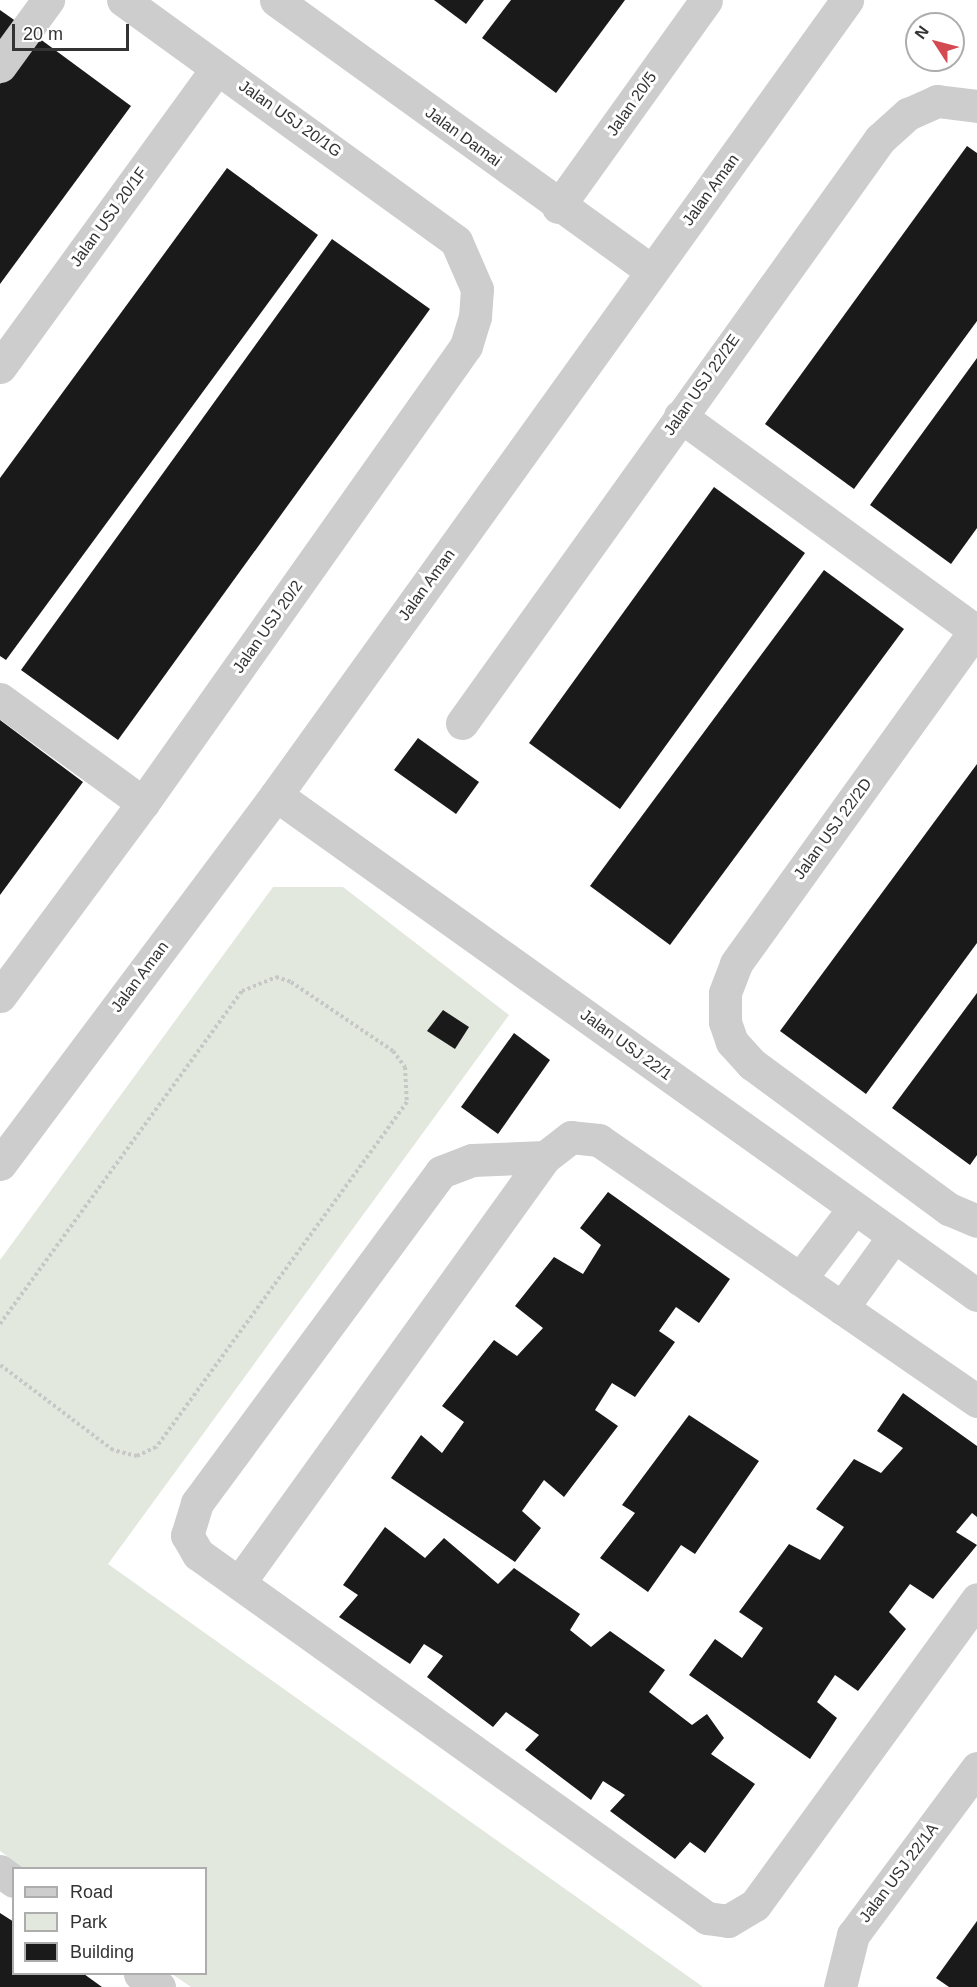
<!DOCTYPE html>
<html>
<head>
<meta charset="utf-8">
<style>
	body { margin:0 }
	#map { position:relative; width:977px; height:1987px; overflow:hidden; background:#fff; font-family:Helvetica,sans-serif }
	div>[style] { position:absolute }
	.green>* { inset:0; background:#e2e8dd }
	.building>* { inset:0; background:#1a1a1a }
	.path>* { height:4px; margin-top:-2px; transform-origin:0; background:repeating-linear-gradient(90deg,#c7c7c7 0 3px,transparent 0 6px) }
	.minor>* { height:33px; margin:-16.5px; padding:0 16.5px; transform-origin:16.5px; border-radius:16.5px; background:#cdcdcd }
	span { translate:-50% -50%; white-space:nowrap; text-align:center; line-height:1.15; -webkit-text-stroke:6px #fff; paint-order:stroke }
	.street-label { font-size:16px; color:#333 }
	.legend { position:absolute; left:12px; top:1867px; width:195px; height:108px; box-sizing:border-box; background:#fff; border:2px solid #adadad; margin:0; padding:8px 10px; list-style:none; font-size:18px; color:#333 }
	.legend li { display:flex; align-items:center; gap:12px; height:30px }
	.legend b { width:30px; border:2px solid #adadad }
	.north { position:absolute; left:905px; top:12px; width:60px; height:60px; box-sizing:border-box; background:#fff; border:2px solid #adadad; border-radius:50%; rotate:306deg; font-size:16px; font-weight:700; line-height:24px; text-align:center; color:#333 }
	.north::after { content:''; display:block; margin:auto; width:21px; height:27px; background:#d44a53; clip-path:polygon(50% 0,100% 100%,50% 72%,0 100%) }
	.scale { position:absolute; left:12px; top:24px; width:117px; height:27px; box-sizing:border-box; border:3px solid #333; border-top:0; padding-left:8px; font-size:18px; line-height:21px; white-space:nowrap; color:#333; -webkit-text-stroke:4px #fff; paint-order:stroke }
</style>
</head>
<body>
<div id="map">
	<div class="green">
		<div style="clip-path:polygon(273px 887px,343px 887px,509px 1015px,108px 1564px,703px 1987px,191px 1987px,172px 1974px,206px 1974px,206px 1868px,24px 1868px,0 1851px,0 1260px)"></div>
	</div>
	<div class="building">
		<div style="clip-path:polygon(434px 0,484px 0,466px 24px)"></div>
		<div style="clip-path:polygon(511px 0,625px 0,556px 93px,482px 38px)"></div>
		<div style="clip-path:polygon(0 10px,17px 22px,0 45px)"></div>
		<div style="clip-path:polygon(36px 36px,131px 106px,0 284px,0 84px)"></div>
		<div style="clip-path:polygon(967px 146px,977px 153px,977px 321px,854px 489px,765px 424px)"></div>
		<div style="clip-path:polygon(227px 168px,318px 235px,6px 660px,0 656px,0 478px)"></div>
		<div style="clip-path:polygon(332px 239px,430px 309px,118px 740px,21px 670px)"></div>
		<div style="clip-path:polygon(977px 358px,977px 528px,951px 564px,870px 505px)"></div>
		<div style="clip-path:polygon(714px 487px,805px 553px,620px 809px,529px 743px)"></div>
		<div style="clip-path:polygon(824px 570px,904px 629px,670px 945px,590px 886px)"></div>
		<div style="clip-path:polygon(0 720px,83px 782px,0 895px)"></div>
		<div style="clip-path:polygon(418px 738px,479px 782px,456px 814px,394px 770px)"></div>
		<div style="clip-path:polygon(977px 764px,977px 943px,866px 1094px,780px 1031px)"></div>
		<div style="clip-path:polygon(977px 993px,977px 1155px,970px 1165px,892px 1108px)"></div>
		<div style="clip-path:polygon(443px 1010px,469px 1027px,455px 1049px,427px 1031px)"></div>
		<div style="clip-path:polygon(514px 1033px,550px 1060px,498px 1134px,461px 1107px)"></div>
		<div style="clip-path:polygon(608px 1192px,730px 1279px,699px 1323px,676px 1307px,659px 1331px,675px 1342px,635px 1397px,612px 1383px,595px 1410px,618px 1426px,564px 1497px,544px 1480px,522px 1511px,541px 1528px,515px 1562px,391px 1478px,421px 1435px,442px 1453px,464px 1422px,442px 1406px,494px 1340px,517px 1356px,543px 1328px,515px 1306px,554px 1257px,583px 1274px,601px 1245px,580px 1228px)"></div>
		<div style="clip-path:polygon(903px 1393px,977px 1446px,977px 1517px,972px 1513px,956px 1532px,977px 1545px,933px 1599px,910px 1584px,889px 1612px,906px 1629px,858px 1691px,835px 1675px,817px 1702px,837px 1718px,810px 1759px,689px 1675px,715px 1639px,742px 1658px,763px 1628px,739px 1612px,789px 1544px,820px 1560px,844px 1527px,816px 1509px,854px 1459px,881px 1473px,903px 1448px,877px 1431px)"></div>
		<div style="clip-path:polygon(689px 1415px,759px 1461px,695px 1554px,681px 1545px,648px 1592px,600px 1558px,635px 1513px,622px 1505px)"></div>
		<div style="clip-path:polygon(385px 1527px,425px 1558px,444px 1538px,498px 1584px,514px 1568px,580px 1614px,570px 1630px,591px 1647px,610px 1631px,665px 1670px,649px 1692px,692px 1725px,707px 1714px,724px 1738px,711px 1754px,755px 1784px,705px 1853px,690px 1842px,675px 1859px,610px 1811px,625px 1795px,603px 1781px,591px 1800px,525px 1750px,539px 1735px,506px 1712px,493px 1727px,427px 1677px,443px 1656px,424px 1644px,410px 1664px,339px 1617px,358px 1595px,343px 1585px)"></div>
		<div style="clip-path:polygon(0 1913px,14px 1922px,14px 1974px,84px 1974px,102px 1987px,0 1987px)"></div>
		<div style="clip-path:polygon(977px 1921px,977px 1987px,949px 1987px,936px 1978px)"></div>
	</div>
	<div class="path">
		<div style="left:0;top:1324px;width:412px;rotate:-54deg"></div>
		<div style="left:242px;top:991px;width:37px;rotate:-22deg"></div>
		<div style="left:276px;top:977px;width:16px;rotate:18deg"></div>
		<div style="left:291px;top:982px;width:123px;rotate:34.1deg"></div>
		<div style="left:393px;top:1051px;width:20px;rotate:53deg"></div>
		<div style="left:405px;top:1067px;width:35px;rotate:87deg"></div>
		<div style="left:407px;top:1102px;width:427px;rotate:126deg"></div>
		<div style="left:156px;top:1447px;width:21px;rotate:155deg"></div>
		<div style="left:137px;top:1456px;width:25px;rotate:-166deg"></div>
		<div style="left:113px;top:1450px;width:141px;rotate:-143deg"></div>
	</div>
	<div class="minor">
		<div style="left:276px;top:0;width:463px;rotate:35.8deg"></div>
		<div style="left:0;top:66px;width:82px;rotate:-54deg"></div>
		<div style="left:558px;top:207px;width:254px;rotate:-54.4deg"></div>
		<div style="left:0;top:367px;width:369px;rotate:-54deg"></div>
		<div style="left:680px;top:416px;width:367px;rotate:36deg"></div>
		<div style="left:977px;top:628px;width:413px;rotate:125.7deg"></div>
		<div style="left:736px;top:964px;width:31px;rotate:111deg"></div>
		<div style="left:725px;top:993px;width:29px;rotate:90deg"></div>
		<div style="left:725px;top:1022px;width:21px;rotate:71deg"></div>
		<div style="left:732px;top:1042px;width:30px;rotate:48deg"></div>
		<div style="left:752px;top:1064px;width:245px;rotate:36.4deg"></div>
		<div style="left:949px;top:1209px;width:30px;rotate:23deg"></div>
		<div style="left:0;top:699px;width:177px;rotate:36deg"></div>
		<div style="left:462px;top:723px;width:718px;rotate:-54.41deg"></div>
		<div style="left:880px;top:139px;width:38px;rotate:-42deg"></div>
		<div style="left:908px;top:114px;width:32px;rotate:-24deg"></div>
		<div style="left:937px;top:101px;width:40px;rotate:7.1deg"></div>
		<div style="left:276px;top:795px;width:861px;rotate:35.5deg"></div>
		<div style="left:0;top:996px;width:240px;rotate:-53.5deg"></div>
		<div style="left:143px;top:803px;width:560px;rotate:-54.75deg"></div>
		<div style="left:466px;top:346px;width:30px;rotate:-73deg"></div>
		<div style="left:475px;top:317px;width:28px;rotate:-86deg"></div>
		<div style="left:477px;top:289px;width:52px;rotate:-113.6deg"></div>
		<div style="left:456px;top:241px;width:411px;rotate:-144.1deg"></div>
		<div style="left:0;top:1164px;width:461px;rotate:-53.2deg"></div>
		<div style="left:276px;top:795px;width:979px;rotate:-54.31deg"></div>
		<div style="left:800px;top:1279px;width:89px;rotate:-52.7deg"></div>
		<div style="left:842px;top:1308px;width:89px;rotate:-54.2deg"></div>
		<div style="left:977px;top:1401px;width:459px;rotate:-145.4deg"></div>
		<div style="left:599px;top:1140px;width:28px;rotate:-174deg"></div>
		<div style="left:571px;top:1137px;width:33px;rotate:142deg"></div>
		<div style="left:545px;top:1157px;width:73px;rotate:177.6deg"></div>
		<div style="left:472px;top:1160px;width:33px;rotate:159deg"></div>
		<div style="left:441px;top:1172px;width:411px;rotate:126.4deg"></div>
		<div style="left:197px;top:1503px;width:34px;rotate:107deg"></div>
		<div style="left:187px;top:1535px;width:22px;rotate:60deg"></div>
		<div style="left:198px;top:1554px;width:626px;rotate:35.57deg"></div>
		<div style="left:707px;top:1918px;width:21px;rotate:8deg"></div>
		<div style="left:728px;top:1921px;width:31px;rotate:-31deg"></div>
		<div style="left:755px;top:1905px;width:378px;rotate:-54deg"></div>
		<div style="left:239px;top:1583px;width:525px;rotate:-54.31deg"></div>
		<div style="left:0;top:1871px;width:17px;rotate:36deg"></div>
		<div style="left:140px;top:1974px;width:23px;rotate:34deg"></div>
		<div style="left:840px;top:1987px;width:54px;rotate:-76deg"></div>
		<div style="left:853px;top:1935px;width:208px;rotate:-53.4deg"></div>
	</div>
	<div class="street-label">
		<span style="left:632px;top:104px;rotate:-55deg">Jalan 20/5</span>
		<span style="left:290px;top:119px;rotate:35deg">Jalan USJ 20/1G</span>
		<span style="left:463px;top:137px;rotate:36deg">Jalan Damai</span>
		<span style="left:711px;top:190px;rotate:-54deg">Jalan Aman</span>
		<span style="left:109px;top:217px;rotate:-54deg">Jalan USJ 20/1F</span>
		<span style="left:702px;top:385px;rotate:-55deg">Jalan USJ 22/2E</span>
		<span style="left:427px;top:585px;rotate:-54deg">Jalan Aman</span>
		<span style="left:268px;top:627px;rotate:-55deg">Jalan USJ 20/2</span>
		<span style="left:833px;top:829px;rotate:-54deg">Jalan USJ 22/2D</span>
		<span style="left:140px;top:977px;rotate:-53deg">Jalan Aman</span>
		<span style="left:626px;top:1045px;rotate:36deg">Jalan USJ 22/1</span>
		<span style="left:899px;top:1873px;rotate:-53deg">Jalan USJ 22/1A</span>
	</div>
	<ul class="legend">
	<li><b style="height:8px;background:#cdcdcd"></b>Road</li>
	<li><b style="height:16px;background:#e2e8dd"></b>Park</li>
	<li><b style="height:16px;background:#1a1a1a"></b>Building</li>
	</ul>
	<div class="north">N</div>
	<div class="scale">20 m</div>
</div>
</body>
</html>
